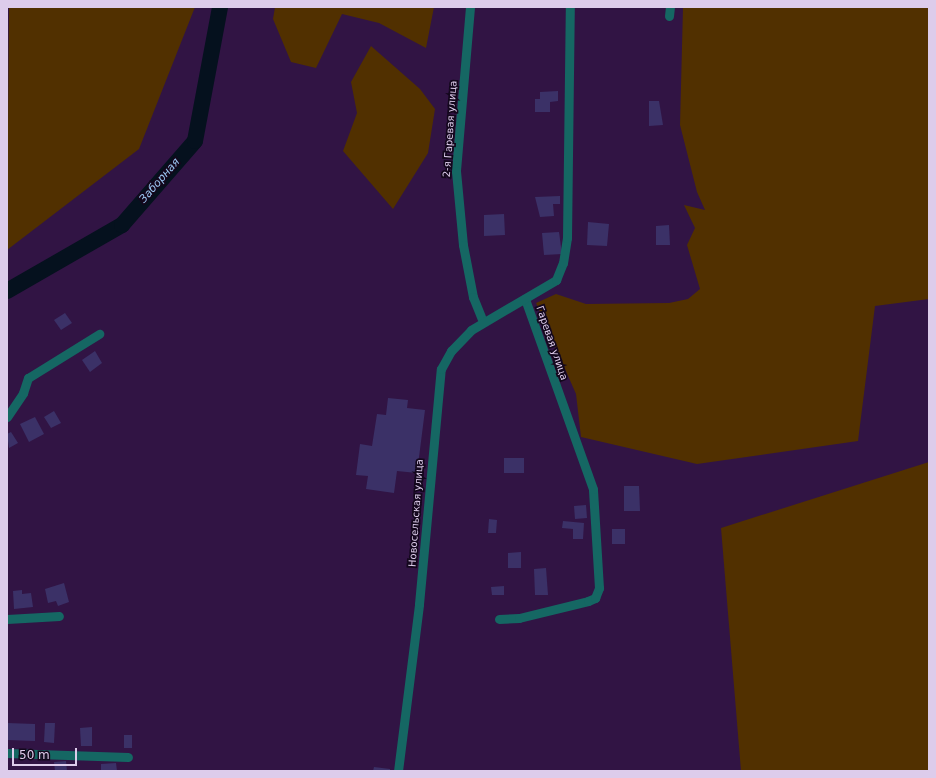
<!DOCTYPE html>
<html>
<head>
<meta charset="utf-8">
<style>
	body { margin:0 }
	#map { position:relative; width:936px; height:778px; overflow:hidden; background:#311444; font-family:"DejaVu Sans",sans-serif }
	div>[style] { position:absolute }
	.green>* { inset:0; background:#513000 }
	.river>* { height:16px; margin:-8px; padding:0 8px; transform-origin:8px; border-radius:8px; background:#05111e }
	.building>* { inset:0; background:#3b3167 }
	.minor>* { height:9px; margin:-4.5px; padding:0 4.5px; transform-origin:4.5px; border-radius:4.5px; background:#156763 }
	span { translate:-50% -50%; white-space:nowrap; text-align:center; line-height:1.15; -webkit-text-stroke:3.5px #13071c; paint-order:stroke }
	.street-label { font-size:10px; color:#ddcceb }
	.water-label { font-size:11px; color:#9cc7f3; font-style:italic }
	.frame { position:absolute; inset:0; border:8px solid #ddcceb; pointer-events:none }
	.scale { position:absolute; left:12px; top:748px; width:65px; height:18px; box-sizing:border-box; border:2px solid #ddcceb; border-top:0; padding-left:5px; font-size:12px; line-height:14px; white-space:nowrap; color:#ddcceb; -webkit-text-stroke:3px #13071c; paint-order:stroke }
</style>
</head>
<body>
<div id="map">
	<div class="green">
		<div style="clip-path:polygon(9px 7px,195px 7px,139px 149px,7px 250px)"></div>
		<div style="clip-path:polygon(275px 7px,434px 7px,426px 48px,379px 23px,342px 14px,316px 68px,291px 62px,273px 19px)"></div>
		<div style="clip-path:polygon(683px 7px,929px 7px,929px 299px,875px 306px,858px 441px,697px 464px,581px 437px,576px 394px,536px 303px,556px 294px,586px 304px,669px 303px,688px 299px,700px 289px,687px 245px,695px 228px,684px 205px,705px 210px,697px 192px,680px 125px)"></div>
		<div style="clip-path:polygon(371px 46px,420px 89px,435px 109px,428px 153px,393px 209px,343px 151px,357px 113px,351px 82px)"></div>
		<div style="clip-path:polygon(929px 462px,929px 771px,741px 771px,721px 528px)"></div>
	</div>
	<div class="river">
		<div style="left:7px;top:291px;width:133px;rotate:-29.9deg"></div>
		<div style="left:122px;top:225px;width:111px;rotate:-49deg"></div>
		<div style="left:195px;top:141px;width:136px;rotate:-79.4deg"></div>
	</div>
	<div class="building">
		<div style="clip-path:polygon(558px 91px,558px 101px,550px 102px,550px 112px,535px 112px,535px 99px,540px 99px,540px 92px)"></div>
		<div style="clip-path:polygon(649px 101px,659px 101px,663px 125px,649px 126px)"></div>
		<div style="clip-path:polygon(560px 196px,560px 204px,553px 204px,554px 216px,540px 217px,535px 197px)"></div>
		<div style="clip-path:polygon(504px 214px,505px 235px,484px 236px,484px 215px)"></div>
		<div style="clip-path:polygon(588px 222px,609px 224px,607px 246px,587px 245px)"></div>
		<div style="clip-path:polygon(669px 225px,670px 245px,656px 245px,656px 226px)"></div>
		<div style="clip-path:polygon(559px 232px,562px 254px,544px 255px,542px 233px)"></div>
		<div style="clip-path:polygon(65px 313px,72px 323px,61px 330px,54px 320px)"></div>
		<div style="clip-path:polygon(95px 351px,102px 363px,90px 372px,82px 360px)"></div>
		<div style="clip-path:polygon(388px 398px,408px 400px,407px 408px,425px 410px,417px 473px,397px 471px,394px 493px,366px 489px,368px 476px,356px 475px,360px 444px,372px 446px,377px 414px,386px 415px)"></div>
		<div style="clip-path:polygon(54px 411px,61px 423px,51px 428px,44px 417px)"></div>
		<div style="clip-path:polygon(35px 417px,44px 434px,29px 442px,20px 424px)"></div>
		<div style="clip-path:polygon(11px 432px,18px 443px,9px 448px,7px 434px)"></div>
		<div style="clip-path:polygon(504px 458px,524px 458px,524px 473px,504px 473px)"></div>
		<div style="clip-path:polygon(624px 486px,639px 486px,640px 511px,624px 511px)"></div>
		<div style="clip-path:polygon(586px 505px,587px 518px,575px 519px,574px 506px)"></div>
		<div style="clip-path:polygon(489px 519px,497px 520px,496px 533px,488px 533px)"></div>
		<div style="clip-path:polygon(563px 521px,584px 523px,583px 539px,573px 539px,573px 529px,562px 528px)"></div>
		<div style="clip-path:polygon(612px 529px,625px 529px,625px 544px,612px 544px)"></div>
		<div style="clip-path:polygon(521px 552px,521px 568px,508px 568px,508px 553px)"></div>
		<div style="clip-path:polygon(546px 568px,548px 595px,535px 595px,534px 569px)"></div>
		<div style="clip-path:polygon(64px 583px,69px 602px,58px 606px,56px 601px,48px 603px,45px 589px)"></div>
		<div style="clip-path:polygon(504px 586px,504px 595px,492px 595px,491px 587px)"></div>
		<div style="clip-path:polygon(22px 590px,22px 594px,31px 593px,33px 607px,14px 609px,13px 591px)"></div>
		<div style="clip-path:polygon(7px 723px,35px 724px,35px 741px,7px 740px)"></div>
		<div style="clip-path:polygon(45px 723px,55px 723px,54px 743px,44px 742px)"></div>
		<div style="clip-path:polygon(92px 727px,92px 746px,81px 746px,80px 728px)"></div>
		<div style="clip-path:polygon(124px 735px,132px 735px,132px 748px,124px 748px)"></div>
		<div style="clip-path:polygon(66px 761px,67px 771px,55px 771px,54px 762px)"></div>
		<div style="clip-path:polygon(116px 763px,117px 771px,101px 771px,101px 764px)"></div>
		<div style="clip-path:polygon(374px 767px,390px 769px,390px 771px,373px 771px)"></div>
	</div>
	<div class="minor">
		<div style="left:470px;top:7px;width:165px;rotate:94.9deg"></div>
		<div style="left:456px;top:171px;width:74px;rotate:84.6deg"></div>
		<div style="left:463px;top:245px;width:53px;rotate:79.1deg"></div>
		<div style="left:473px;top:297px;width:27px;rotate:68deg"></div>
		<div style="left:669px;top:16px;width:9px;rotate:-84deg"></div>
		<div style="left:7px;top:417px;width:29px;rotate:-56deg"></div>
		<div style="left:23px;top:393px;width:16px;rotate:-72deg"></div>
		<div style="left:28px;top:378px;width:84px;rotate:-31.8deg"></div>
		<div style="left:7px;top:619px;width:52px;rotate:-3.3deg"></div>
		<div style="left:499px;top:619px;width:20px;rotate:-3deg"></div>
		<div style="left:519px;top:618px;width:71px;rotate:-13.8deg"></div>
		<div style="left:588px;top:601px;width:8px;rotate:-23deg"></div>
		<div style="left:595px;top:598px;width:11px;rotate:-68deg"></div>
		<div style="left:599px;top:588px;width:99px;rotate:-93.5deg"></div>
		<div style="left:593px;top:489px;width:202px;rotate:-109.7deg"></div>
		<div style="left:7px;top:753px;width:121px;rotate:1.9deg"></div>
		<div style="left:398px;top:771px;width:168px;rotate:-82.8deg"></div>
		<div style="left:419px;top:604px;width:236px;rotate:-84.7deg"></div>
		<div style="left:441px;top:369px;width:21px;rotate:-61deg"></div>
		<div style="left:451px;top:351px;width:29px;rotate:-46deg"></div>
		<div style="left:471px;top:330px;width:99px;rotate:-30.5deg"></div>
		<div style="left:556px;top:280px;width:18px;rotate:-68deg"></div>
		<div style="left:563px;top:263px;width:25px;rotate:-81deg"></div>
		<div style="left:567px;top:238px;width:231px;rotate:-89.3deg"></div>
	</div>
	<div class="street-label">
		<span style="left:450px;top:129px;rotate:-86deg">2-я Гаревая улица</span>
		<span style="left:552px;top:343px;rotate:71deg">Гаревая улица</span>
		<span style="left:416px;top:513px;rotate:-86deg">Новосельская улица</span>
	</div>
	<div class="water-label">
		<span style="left:160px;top:181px;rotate:-49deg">Заборная</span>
	</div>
	<div class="frame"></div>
	<div class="scale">50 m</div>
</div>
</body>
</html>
